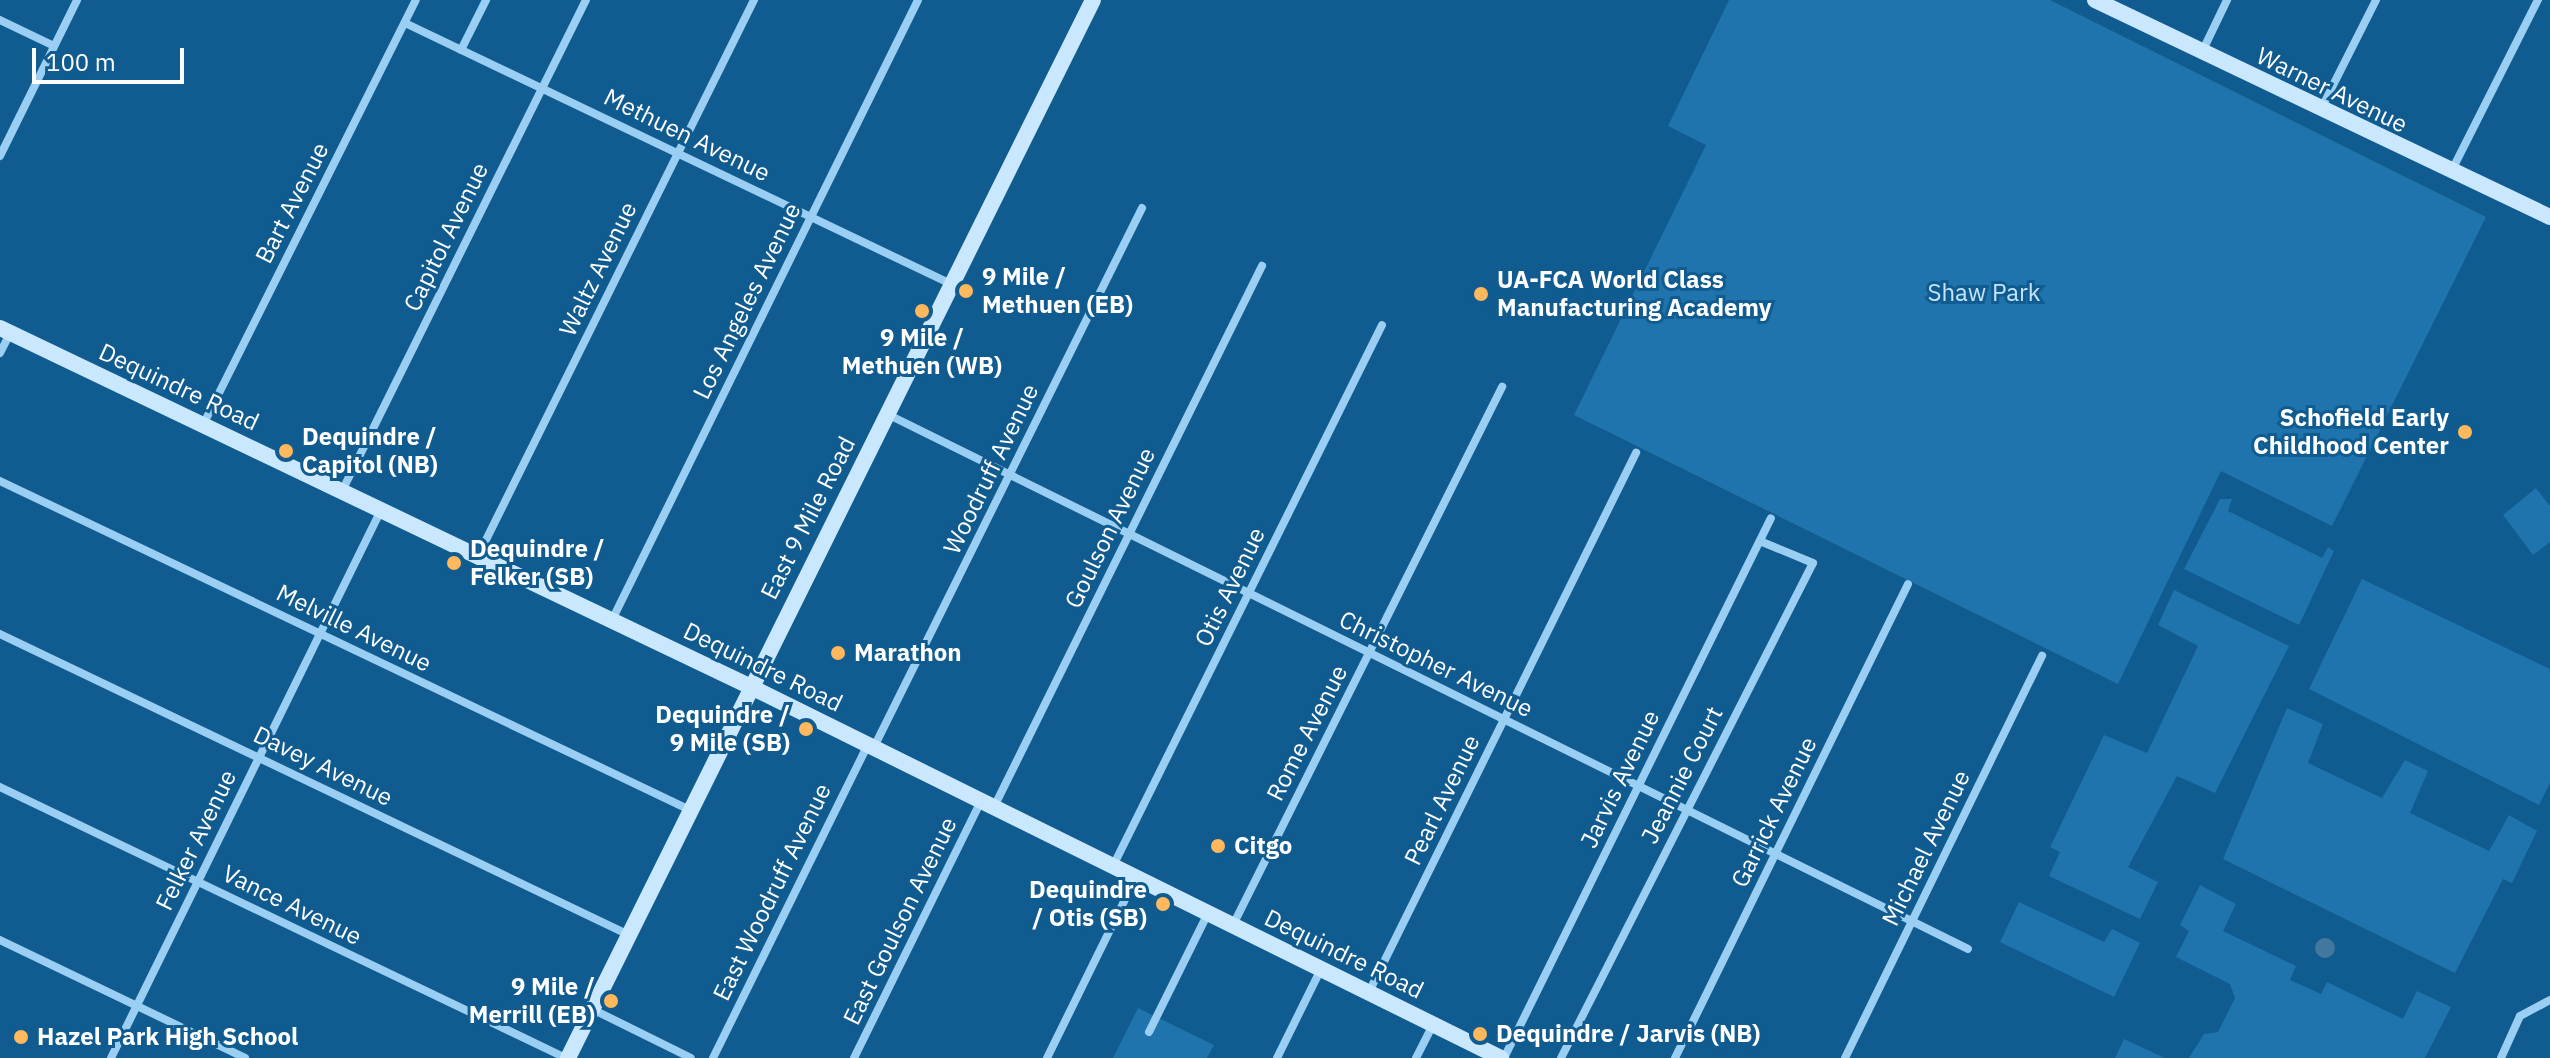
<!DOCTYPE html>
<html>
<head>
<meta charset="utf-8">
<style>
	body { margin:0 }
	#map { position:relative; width:2550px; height:1058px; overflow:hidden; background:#105b8f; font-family:"IBM Plex Sans",sans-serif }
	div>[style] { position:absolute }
	.green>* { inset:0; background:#1f74ad }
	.water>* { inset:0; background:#42789e }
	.round { border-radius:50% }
	.street>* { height:8px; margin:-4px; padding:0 4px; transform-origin:4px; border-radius:4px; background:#9acff3 }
	.secondary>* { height:16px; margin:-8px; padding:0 8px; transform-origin:8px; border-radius:8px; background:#c9e7fd }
	.dots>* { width:22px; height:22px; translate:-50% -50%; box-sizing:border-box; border:4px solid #105b8f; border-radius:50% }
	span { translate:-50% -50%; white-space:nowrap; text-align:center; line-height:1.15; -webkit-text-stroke:6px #105b8f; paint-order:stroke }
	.street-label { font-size:24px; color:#fff }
	.poi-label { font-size:24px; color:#fff; font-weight:700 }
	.left { translate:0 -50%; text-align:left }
	.right { translate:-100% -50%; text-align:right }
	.park-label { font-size:24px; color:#c2e5fd }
	.scale { position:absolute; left:32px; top:48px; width:152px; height:36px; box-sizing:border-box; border:4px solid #fff; border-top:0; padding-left:10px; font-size:24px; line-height:28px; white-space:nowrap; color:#fff; -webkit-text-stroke:6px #105b8f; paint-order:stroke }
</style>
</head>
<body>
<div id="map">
	<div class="green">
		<div style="clip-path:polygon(1729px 0,2050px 0,2486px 217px,2332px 526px,2221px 471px,2118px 684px,1574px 415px,1706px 145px,1668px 126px)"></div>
		<div style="clip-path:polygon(2536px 488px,2550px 506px,2550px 542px,2533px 555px,2503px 515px)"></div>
		<div style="clip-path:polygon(2220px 499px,2232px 499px,2228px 511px,2322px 558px,2328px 547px,2334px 551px,2299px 625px,2184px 569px)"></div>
		<div style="clip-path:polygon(2362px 579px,2550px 669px,2550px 783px,2539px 805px,2309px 689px)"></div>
		<div style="clip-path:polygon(2174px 590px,2289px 646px,2215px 793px,2177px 776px,2128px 867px,2158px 882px,2140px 919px,2049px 876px,2060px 852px,2050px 847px,2104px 735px,2147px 753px,2198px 646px,2158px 625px)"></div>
		<div style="clip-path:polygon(2287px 708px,2323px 724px,2308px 763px,2382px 798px,2405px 760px,2428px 771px,2410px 813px,2489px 851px,2509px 815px,2537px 831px,2512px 883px,2503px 879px,2455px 973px,2223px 859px)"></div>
		<div style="clip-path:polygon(2200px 885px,2236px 904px,2223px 931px,2296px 966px,2290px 980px,2321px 994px,2327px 982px,2403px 1019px,2417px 991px,2451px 1007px,2425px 1058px,2189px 1058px,2204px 1034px,2218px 1032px,2235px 998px,2230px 984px,2176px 957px,2189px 931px,2180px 925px)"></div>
		<div style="clip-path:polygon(2019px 902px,2104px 942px,2112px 929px,2140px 943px,2114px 997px,2000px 942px)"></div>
		<div style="clip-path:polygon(1138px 1008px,1214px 1045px,1207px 1058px,1113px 1058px)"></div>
		<div style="clip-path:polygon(2124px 1039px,2165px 1058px,2115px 1058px)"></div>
	</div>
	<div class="water">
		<div class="round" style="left:2315px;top:938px;width:20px;height:20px"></div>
	</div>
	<div class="street">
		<div style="left:0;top:20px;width:60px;rotate:25.7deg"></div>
		<div style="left:405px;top:23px;width:605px;rotate:25.55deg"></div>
		<div style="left:461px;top:50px;width:56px;rotate:-63.4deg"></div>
		<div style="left:2202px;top:52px;width:58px;rotate:-64.3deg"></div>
		<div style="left:2320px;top:111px;width:124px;rotate:-63.2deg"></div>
		<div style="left:0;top:156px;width:174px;rotate:-63.7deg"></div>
		<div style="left:2452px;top:170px;width:191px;rotate:-63.2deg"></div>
		<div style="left:0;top:353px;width:22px;rotate:-63deg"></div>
		<div style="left:887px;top:414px;width:1206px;rotate:26.33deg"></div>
		<div style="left:203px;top:425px;width:475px;rotate:-63.4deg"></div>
		<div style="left:0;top:481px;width:764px;rotate:25.49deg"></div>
		<div style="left:342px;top:491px;width:548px;rotate:-63.58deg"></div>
		<div style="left:478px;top:556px;width:621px;rotate:-63.6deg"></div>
		<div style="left:612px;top:620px;width:691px;rotate:-63.73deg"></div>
		<div style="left:0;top:634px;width:697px;rotate:25.57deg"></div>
		<div style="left:874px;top:747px;width:602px;rotate:-63.56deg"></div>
		<div style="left:0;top:787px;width:628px;rotate:25.59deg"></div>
		<div style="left:994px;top:807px;width:604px;rotate:-63.65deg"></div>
		<div style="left:1113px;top:866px;width:604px;rotate:-63.56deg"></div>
		<div style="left:1233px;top:925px;width:602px;rotate:-63.43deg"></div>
		<div style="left:0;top:940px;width:272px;rotate:25.7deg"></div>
		<div style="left:1369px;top:992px;width:602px;rotate:-63.65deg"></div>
		<div style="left:592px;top:1009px;width:110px;rotate:26.3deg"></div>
		<div style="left:1149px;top:1032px;width:133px;rotate:-63.6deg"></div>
		<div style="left:111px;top:1058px;width:611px;rotate:-63.77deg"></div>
		<div style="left:713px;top:1058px;width:349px;rotate:-63.7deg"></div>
		<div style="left:854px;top:1058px;width:287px;rotate:-63.7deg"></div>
		<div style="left:1047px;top:1058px;width:202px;rotate:-63.8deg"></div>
		<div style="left:1277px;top:1058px;width:99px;rotate:-63.7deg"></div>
		<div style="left:1416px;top:1058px;width:38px;rotate:-63deg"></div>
		<div style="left:1504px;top:1058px;width:602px;rotate:-63.69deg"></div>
		<div style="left:1561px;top:1058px;width:555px;rotate:-63.02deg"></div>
		<div style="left:1813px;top:563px;width:57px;rotate:-157.5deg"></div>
		<div style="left:1675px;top:1058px;width:528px;rotate:-63.82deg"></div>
		<div style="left:1845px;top:1058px;width:448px;rotate:-63.9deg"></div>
		<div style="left:2501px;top:1058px;width:46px;rotate:-65.7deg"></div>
		<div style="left:2520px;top:1016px;width:34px;rotate:-28deg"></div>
	</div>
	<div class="secondary">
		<div style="left:2095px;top:0;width:504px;rotate:25.5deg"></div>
		<div style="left:0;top:328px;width:832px;rotate:25.55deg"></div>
		<div style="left:751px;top:687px;width:837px;rotate:26.32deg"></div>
		<div style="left:568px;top:1058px;width:1181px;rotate:-63.61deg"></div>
	</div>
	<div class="dots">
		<div style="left:966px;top:291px;background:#ffb85c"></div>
		<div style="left:1481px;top:294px;background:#ffb85c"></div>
		<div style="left:922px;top:311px;background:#ffb85c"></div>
		<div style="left:2465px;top:432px;background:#ffb85c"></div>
		<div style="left:286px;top:451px;background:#ffb85c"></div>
		<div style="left:454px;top:563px;background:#ffb85c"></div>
		<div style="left:838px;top:653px;background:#ffb85c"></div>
		<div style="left:806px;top:729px;background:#ffb85c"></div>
		<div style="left:1218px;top:846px;background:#ffb85c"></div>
		<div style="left:1163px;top:904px;background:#ffb85c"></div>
		<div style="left:611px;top:1001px;background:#ffb85c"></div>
		<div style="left:1480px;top:1034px;background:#ffb85c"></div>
		<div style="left:21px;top:1037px;background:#ffb85c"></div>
	</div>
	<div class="street-label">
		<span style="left:2332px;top:90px;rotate:26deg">Warner Avenue</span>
		<span style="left:687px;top:135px;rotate:26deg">Methuen Avenue</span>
		<span style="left:292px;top:203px;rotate:-63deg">Bart Avenue</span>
		<span style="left:446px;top:237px;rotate:-64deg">Capitol Avenue</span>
		<span style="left:598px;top:269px;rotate:-64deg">Waltz Avenue</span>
		<span style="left:747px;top:301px;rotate:-64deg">Los Angeles Avenue</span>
		<span style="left:179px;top:387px;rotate:25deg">Dequindre Road</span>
		<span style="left:991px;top:469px;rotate:-64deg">Woodruff Avenue</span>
		<span style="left:808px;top:518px;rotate:-63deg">East 9 Mile Road</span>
		<span style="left:1110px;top:528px;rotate:-64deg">Goulson Avenue</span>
		<span style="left:1230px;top:587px;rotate:-64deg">Otis Avenue</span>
		<span style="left:354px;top:628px;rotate:26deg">Melville Avenue</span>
		<span style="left:1436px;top:664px;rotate:26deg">Christopher Avenue</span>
		<span style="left:763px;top:667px;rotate:26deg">Dequindre Road</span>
		<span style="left:1307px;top:733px;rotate:-63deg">Rome Avenue</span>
		<span style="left:323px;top:766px;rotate:26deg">Davey Avenue</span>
		<span style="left:1682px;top:775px;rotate:-63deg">Jeannie Court</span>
		<span style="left:1620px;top:779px;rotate:-64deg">Jarvis Avenue</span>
		<span style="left:1442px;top:800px;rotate:-64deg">Pearl Avenue</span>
		<span style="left:1774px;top:812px;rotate:-64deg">Garrick Avenue</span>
		<span style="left:196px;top:840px;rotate:-64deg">Felker Avenue</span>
		<span style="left:1926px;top:848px;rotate:-64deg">Michael Avenue</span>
		<span style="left:772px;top:892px;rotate:-64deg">East Woodruff Avenue</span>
		<span style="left:292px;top:905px;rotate:26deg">Vance Avenue</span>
		<span style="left:900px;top:921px;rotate:-64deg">East Goulson Avenue</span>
		<span style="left:1344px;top:954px;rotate:26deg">Dequindre Road</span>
	</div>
	<div class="poi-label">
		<span class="left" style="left:982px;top:291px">9 Mile /<br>Methuen (EB)</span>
		<span class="left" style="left:1497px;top:294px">UA-FCA World Class<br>Manufacturing Academy</span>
		<span style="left:922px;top:352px">9 Mile /<br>Methuen (WB)</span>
		<span class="right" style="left:2449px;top:432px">Schofield Early<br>Childhood Center</span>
		<span class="left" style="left:302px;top:451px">Dequindre /<br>Capitol (NB)</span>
		<span class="left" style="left:470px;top:563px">Dequindre /<br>Felker (SB)</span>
		<span class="left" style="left:854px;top:653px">Marathon</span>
		<span class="right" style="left:790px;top:729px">Dequindre /<br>9 Mile (SB)</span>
		<span class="left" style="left:1234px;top:846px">Citgo</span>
		<span class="right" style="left:1147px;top:904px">Dequindre<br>/ Otis (SB)</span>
		<span class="right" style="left:595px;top:1001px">9 Mile /<br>Merrill (EB)</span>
		<span class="left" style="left:1496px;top:1034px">Dequindre / Jarvis (NB)</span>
		<span class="left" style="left:37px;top:1037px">Hazel Park High School</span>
	</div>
	<div class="park-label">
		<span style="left:1984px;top:293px">Shaw Park</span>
	</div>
	<div class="scale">100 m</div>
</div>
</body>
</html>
